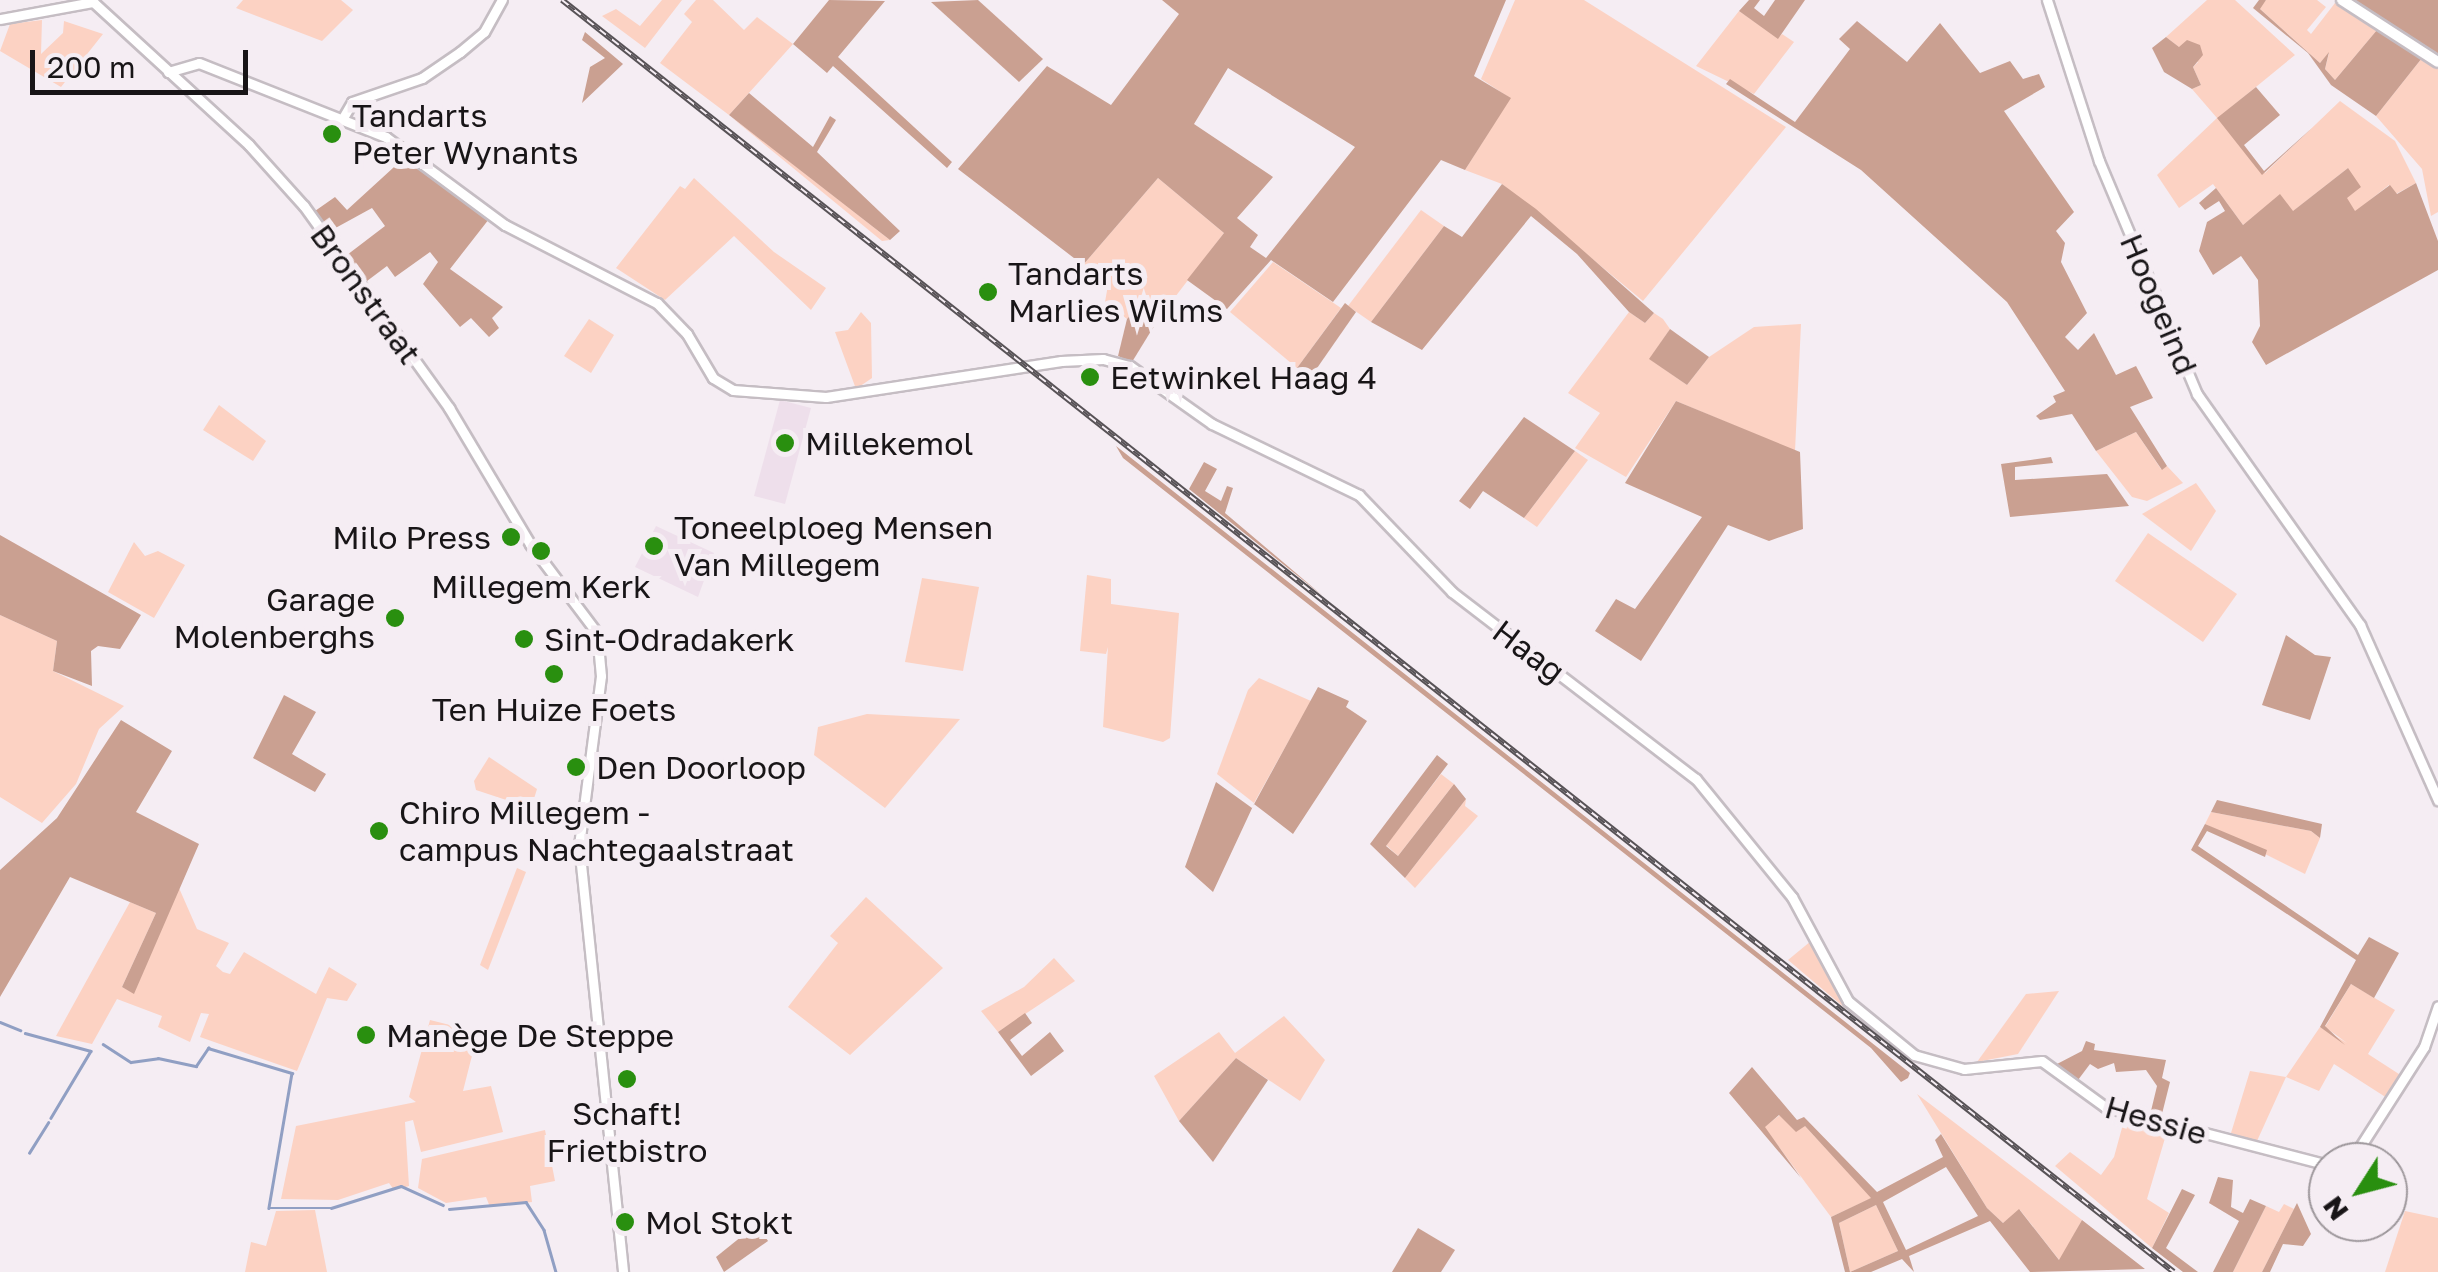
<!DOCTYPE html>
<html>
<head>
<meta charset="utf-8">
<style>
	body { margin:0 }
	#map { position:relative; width:2438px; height:1272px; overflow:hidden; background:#f5edf3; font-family:"Golos Text",sans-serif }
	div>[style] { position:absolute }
	.built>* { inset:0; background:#eedfeb }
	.green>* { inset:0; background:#fcd2c3 }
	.forest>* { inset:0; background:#caa091 }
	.stream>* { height:2.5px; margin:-1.25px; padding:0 1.25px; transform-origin:1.25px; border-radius:1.25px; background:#909fc3 }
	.roads { filter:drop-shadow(2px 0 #c5bdc3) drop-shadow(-2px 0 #c5bdc3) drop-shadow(0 2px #c5bdc3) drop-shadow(0 -2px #c5bdc3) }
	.tertiary>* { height:9px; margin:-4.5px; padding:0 4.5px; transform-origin:4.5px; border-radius:4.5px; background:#fff }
	.secondary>* { height:10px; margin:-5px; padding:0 5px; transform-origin:5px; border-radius:5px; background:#fff }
	.rail>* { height:6px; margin-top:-3px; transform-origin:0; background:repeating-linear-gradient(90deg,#f5edf3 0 8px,#575256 0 16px); box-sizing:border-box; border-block:2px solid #575256 }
	.dots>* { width:28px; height:28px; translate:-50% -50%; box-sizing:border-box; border:5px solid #f5edf3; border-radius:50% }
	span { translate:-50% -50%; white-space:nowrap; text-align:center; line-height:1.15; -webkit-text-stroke:10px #f5edf3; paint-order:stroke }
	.poi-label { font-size:32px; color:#181517 }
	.left { translate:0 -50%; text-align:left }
	.right { translate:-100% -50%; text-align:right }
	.street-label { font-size:32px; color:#181517 }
	.north { position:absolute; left:2308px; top:1142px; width:100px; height:100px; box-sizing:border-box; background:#f5edf3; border:2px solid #9d979b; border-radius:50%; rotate:234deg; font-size:28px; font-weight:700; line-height:40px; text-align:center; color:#181517 }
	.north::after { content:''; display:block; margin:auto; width:35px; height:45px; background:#298f0f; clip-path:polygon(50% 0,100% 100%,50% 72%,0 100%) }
	.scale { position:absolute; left:30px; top:50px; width:218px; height:45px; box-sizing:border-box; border:5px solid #181517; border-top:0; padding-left:12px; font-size:30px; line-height:35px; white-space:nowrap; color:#181517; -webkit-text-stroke:8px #f5edf3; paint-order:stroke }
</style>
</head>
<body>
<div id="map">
	<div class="built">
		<div style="clip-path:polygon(780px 400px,811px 408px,785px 504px,754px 496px)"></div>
		<div style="clip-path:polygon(656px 526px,714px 553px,698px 597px,635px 567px)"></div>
	</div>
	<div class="green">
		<div style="clip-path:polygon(243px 0,341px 0,353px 10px,322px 41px,236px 8px)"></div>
		<div style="clip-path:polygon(662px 0,682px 0,645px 48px,602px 16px,616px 9px,640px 26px)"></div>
		<div style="clip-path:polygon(696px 0,713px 0,744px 30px,757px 17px,793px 44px,729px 115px,660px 63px,692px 22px,684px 14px)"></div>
		<div style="clip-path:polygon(1515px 0,1584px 0,1786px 127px,1643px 301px,1502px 184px,1465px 170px,1510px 98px,1481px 79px)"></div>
		<div style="clip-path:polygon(2207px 0,2235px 0,2295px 55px,2218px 118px,2265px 173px,2340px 101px,2395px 141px,2416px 183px,2396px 194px,2389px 185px,2355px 212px,2346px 198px,2348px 168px,2292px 212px,2280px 195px,2243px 225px,2213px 184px,2179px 208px,2157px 175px,2217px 118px,2192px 89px,2201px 85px,2193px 67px,2198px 62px,2166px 37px)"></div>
		<div style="clip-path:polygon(2266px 0,2317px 0,2326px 7px,2307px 30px,2311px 34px,2335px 3px,2377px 30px,2335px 80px,2325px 69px,2329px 53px,2320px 63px,2259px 8px)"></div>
		<div style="clip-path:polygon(1739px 11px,1778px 38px,1782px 34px,1794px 42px,1754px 94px,1696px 66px)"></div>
		<div style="clip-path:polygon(42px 20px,41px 54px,63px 33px,64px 21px,103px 34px,61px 87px,0 51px,10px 24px)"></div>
		<div style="clip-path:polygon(2422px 58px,2438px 69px,2438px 212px,2431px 216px,2422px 169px,2376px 116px)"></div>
		<div style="clip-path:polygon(731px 117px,766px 143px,890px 240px,882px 241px)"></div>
		<div style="clip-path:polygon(694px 178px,774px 252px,826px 288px,811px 310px,734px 236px,665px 300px,616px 268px,680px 186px,685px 189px)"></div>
		<div style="clip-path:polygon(1158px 178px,1224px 233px,1159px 318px,1140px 305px,1127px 319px,1105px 302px,1108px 285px,1083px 265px)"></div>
		<div style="clip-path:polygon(1421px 210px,1444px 226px,1371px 322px,1348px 306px)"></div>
		<div style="clip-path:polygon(1273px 262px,1341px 308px,1297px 368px,1230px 312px)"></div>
		<div style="clip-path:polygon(861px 312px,871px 323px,872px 378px,856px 389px,835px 332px,848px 330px)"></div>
		<div style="clip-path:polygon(1629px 312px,1645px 323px,1654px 313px,1663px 319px,1670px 329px,1650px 359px,1687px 385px,1709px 357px,1754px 327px,1801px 324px,1795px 451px,1676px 401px,1626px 477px,1575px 448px,1600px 413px,1568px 393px)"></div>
		<div style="clip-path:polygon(589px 319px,614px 335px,591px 373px,564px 356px)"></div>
		<div style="clip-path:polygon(219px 405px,266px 441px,253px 461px,203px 430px)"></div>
		<div style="clip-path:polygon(2136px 432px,2161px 469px,2167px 466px,2183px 483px,2147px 501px,2132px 497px,2096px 451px)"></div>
		<div style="clip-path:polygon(1575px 451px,1588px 460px,1537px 527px,1524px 518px)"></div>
		<div style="clip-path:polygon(2196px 483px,2216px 511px,2191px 551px,2142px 514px)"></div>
		<div style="clip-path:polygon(2148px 533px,2237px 594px,2203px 642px,2115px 581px)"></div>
		<div style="clip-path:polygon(134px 542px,145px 556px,158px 551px,185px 565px,154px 618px,108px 592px)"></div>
		<div style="clip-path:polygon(1087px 575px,1111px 579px,1111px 604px,1179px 613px,1170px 738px,1163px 742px,1103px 727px,1108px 647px,1106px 654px,1080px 651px)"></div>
		<div style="clip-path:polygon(922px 578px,979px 587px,963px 671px,905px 662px)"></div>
		<div style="clip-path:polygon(0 615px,57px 641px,53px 671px,124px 706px,99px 729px,76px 784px,42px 823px,0 797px)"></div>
		<div style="clip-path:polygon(1259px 678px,1311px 701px,1254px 803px,1217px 774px,1248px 690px)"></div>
		<div style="clip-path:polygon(867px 714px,960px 719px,885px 808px,814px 755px,818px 727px)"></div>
		<div style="clip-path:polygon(489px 757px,537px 789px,531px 808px,476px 790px,474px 781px)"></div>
		<div style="clip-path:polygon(1441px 774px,1454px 784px,1398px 856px,1386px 845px)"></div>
		<div style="clip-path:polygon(1466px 799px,1465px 806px,1478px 816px,1415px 888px,1405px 878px)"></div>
		<div style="clip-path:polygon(2211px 812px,2311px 831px,2320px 838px,2305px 874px,2205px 824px)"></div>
		<div style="clip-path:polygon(517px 868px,526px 872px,488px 970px,480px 965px)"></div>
		<div style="clip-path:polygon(179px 888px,197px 929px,229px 943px,216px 966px,223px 972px,230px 974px,244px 952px,316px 994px,329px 967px,357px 984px,347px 1001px,327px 998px,297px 1071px,200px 1037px,209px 1014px,201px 1013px,190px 1042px,158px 1027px,162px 1016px,117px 999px,92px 1044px,56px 1036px,130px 902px,156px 913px,122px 987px,134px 993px)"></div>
		<div style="clip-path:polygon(866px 897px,943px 968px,850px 1055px,788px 1007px,838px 943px,830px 936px)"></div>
		<div style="clip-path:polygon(1811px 941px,1848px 1005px,1846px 1009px,1788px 960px)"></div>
		<div style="clip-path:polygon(1054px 958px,1075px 981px,998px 1032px,981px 1011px,1024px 987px)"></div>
		<div style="clip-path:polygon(2351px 984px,2395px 1010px,2368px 1054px,2402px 1076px,2387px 1098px,2334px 1064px,2319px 1091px,2286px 1077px,2257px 1141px,2231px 1133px,2250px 1071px,2286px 1077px,2320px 1027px,2347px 1043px,2325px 1027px)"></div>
		<div style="clip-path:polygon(2059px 991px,2018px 1054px,1977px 1062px,2026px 994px)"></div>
		<div style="clip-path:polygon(1284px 1016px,1325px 1060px,1300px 1101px,1236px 1058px,1179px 1121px,1154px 1076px,1219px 1032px,1235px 1053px)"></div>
		<div style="clip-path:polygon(430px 1020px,478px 1032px,463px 1091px,491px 1086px,503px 1132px,421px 1152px,413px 1120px,405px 1122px,409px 1186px,394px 1190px,389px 1183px,338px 1200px,281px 1199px,296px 1126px,416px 1102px,409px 1097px)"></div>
		<div style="clip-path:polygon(1917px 1094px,2082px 1220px,2060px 1261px,2020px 1210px,2003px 1223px,1987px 1208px)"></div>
		<div style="clip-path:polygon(1780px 1115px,1804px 1125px,1872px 1198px,1831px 1217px,1764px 1127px)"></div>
		<div style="clip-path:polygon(2125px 1117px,2168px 1128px,2147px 1199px,2169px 1213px,2152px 1248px,2055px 1166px,2070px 1152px,2101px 1175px,2114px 1157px)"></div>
		<div style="clip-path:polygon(545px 1130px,555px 1181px,530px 1186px,532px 1202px,490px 1207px,486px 1197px,446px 1203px,418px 1188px,422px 1159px)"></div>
		<div style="clip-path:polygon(2284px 1204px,2294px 1209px,2262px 1272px,2233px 1272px,2266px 1206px,2279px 1212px)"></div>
		<div style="clip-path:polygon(1876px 1205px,1898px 1251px,1850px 1272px,1839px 1223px)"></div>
		<div style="clip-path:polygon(315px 1210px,327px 1272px,245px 1272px,251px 1242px,266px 1246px,276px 1211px)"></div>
		<div style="clip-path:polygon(2405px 1211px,2438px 1218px,2438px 1272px,2385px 1272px)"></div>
	</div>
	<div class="forest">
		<div style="clip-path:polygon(829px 0,885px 1px,838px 57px,952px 162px,947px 168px,833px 66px,827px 73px,793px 44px)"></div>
		<div style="clip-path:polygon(978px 0,1043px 59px,1019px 82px,931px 2px)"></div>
		<div style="clip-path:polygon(evenodd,1162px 0,1506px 0,1474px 76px,1511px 98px,1465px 170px,1441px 160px,1333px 302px,1271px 260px,1227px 309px,1187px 280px,1224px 233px,1158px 178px,1083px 265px,958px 169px,1047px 66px,1111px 105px,1179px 14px,1162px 0,1228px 68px,1355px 147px,1266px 258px,1250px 247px,1258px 235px,1237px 218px,1273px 177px,1194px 124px,1228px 68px)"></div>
		<div style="clip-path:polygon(1749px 0,1760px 0,1754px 8px,1764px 16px,1775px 0,1805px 0,1778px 39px,1739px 11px)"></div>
		<div style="clip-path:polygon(2259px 0,2266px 0,2260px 9px,2320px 63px,2329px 52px,2325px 69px,2335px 80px,2377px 30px,2422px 58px,2376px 116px,2331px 85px,2308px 53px,2253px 8px)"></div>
		<div style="clip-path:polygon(2354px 0,2438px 0,2438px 54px)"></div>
		<div style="clip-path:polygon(1857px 21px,1907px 62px,1940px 23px,1980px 73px,2010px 61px,2023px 79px,2039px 74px,2045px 87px,2004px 111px,2074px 212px,2056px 231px,2065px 243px,2061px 262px,2087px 313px,2065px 337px,2078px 350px,2094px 333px,2116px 375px,2136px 366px,2153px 398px,2130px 407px,2167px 466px,2162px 470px,2136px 432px,2096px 451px,2072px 414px,2040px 420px,2036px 416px,2056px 402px,2053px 396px,2065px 391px,2007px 302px,1861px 170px,1726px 84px,1730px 79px,1795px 122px,1850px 49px,1839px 39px)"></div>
		<div style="clip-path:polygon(585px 32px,623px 64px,582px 103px,590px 67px,605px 58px,582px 40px)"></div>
		<div style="clip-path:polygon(2166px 37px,2179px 47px,2187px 40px,2200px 45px,2203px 55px,2193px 67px,2201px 85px,2192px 89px,2164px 72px,2152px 48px)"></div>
		<div style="clip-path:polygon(2256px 87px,2280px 115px,2244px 145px,2264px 171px,2312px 128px,2262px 175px,2217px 118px)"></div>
		<div style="clip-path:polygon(749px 93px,813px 147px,830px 116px,836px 120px,817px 152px,900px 231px,890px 240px,729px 115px)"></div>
		<div style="clip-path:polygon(405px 157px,489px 219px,450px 269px,503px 307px,492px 318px,499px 328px,489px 337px,471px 318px,460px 327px,423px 284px,438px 262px,430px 252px,395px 277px,387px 266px,367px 281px,347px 255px,385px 226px,372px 208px,330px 231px,315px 211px,335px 197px,347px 210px)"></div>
		<div style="clip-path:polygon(2348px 168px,2361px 187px,2347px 198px,2355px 211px,2390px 185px,2397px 194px,2416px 183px,2438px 241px,2438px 270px,2266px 365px,2252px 342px,2260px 326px,2258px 280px,2241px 256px,2213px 275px,2199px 251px,2207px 222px,2225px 211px,2219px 201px,2205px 210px,2199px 203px,2216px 188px,2243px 225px,2280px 194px,2293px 211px)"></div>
		<div style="clip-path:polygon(1502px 184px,1536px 209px,1654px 313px,1645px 323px,1629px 312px,1577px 254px,1531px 216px,1422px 350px,1371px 322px,1444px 226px,1462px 237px)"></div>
		<div style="clip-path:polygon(1345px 303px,1356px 312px,1315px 371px,1297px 368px)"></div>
		<div style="clip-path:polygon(1140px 305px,1159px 318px,1132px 362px,1118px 356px,1127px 319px)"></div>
		<div style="clip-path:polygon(1670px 329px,1709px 357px,1687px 385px,1649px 359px)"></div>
		<div style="clip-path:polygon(1676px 401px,1800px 452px,1803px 529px,1769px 541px,1728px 525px,1641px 661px,1595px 631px,1616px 599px,1635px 609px,1702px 517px,1625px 483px)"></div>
		<div style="clip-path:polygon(1524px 417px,1575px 451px,1524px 518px,1483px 491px,1470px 509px,1459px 501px)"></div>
		<div style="clip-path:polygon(1116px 446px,1910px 1073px,1908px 1078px,1901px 1082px,1871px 1048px,1123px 458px)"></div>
		<div style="clip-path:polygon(2051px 457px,2053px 463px,2015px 467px,2015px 480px,2107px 474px,2129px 506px,2010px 517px,2001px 464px)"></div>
		<div style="clip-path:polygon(1204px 462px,1217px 469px,1205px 491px,1221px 501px,1227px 486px,1233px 488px,1225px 513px,1323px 596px,1189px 489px)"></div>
		<div style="clip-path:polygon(0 535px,141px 615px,120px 649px,98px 646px,91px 651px,92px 686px,53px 671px,57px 641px,0 615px)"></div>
		<div style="clip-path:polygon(2286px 635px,2315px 655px,2331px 657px,2310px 720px,2262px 705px)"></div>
		<div style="clip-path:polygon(1318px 687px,1349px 701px,1346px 707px,1367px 721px,1293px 834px,1254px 804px,1213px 892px,1185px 867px,1216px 782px,1252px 808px)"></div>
		<div style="clip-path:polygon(284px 695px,316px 712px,292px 754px,326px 774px,315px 792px,253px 758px)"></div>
		<div style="clip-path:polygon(121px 720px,172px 751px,136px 812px,199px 844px,134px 994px,122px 987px,156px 913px,70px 877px,0 997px,0 870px,57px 818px)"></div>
		<div style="clip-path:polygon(1437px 755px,1448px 764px,1386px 846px,1398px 856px,1454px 784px,1466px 799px,1405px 878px,1370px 844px)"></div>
		<div style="clip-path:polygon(2217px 800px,2322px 824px,2320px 838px,2311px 831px,2211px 812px)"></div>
		<div style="clip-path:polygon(2205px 824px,2267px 850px,2265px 857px,2207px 831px,2198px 846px,2358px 955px,2369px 937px,2399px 953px,2374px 998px,2351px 984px,2325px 1026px,2345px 1045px,2320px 1027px,2356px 960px,2191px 850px)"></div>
		<div style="clip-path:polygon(1025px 1013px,1032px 1023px,1010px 1040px,1022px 1056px,1050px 1032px,1064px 1051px,1031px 1076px,998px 1032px)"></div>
		<div style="clip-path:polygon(2086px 1041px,2095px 1044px,2094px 1050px,2166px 1060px,2162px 1078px,2170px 1082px,2161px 1118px,2150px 1115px,2157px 1086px,2146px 1070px,2116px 1072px,2114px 1063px,2098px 1069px,2090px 1064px,2075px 1084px,2057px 1064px,2082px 1051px)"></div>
		<div style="clip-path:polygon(1236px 1058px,1268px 1080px,1213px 1162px,1179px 1121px)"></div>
		<div style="clip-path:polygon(evenodd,1752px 1067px,1797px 1120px,1804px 1117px,1877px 1192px,1943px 1157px,1935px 1140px,1941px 1134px,1987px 1208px,2003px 1223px,2019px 1209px,2059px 1260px,2082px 1220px,2145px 1269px,2030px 1272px,1990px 1221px,1909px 1256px,1914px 1272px,1902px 1259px,1871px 1272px,1845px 1272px,1831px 1217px,1871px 1198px,1805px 1126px,1796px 1132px,1779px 1115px,1765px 1127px,1801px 1178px,1729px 1093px,1752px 1067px,1946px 1167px,1978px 1216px,1906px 1250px,1883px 1202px,1946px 1167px,1752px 1067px,1876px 1205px,1898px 1251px,1850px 1272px,1839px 1223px,1876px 1205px)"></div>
		<div style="clip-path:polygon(2218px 1177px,2233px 1180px,2231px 1207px,2243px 1213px,2250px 1199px,2266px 1206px,2233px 1272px,2213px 1272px,2239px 1221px,2209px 1203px)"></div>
		<div style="clip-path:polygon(2182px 1189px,2195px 1195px,2166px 1248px,2198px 1272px,2183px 1272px,2152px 1248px)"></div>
		<div style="clip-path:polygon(2297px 1203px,2311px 1234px,2303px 1246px,2283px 1244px,2270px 1272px,2262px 1272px)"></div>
		<div style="clip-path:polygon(757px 1224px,768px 1241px,724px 1272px,716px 1257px)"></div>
		<div style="clip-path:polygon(1418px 1228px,1455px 1250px,1441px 1272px,1392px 1272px)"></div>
	</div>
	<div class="stream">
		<div style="left:0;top:1022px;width:22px;rotate:22deg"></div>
		<div style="left:25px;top:1033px;width:68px;rotate:15.3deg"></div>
		<div style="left:91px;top:1051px;width:78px;rotate:120.8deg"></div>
		<div style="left:103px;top:1044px;width:33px;rotate:33deg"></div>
		<div style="left:131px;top:1062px;width:27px;rotate:-8deg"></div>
		<div style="left:158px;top:1058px;width:39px;rotate:12deg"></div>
		<div style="left:196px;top:1066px;width:22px;rotate:-56deg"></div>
		<div style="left:208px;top:1048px;width:88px;rotate:16.6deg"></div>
		<div style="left:292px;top:1073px;width:137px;rotate:99.7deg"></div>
		<div style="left:269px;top:1208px;width:62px"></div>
		<div style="left:331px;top:1208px;width:73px;rotate:-17.4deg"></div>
		<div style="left:401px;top:1186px;width:46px;rotate:24.3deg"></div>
		<div style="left:29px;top:1153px;width:36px;rotate:-58deg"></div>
		<div style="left:449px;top:1209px;width:77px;rotate:-5.2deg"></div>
		<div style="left:526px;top:1202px;width:33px;rotate:57deg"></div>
		<div style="left:544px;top:1230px;width:44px;rotate:74.1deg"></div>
	</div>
	<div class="roads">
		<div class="tertiary">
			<div style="left:91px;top:0;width:214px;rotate:42.5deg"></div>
			<div style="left:249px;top:145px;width:82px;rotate:48deg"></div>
			<div style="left:304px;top:206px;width:249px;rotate:54.3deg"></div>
			<div style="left:449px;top:408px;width:158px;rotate:59.2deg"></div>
			<div style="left:530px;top:544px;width:111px;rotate:53deg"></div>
			<div style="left:597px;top:633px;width:43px;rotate:84.7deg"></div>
			<div style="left:601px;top:676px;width:170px;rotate:97.4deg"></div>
			<div style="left:579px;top:845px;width:429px;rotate:84.1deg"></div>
			<div style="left:2047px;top:0;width:169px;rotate:72.1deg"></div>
			<div style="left:2099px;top:161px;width:253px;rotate:67.2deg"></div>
			<div style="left:2197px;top:394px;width:283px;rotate:54.8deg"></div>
			<div style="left:2360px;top:625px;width:192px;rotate:66deg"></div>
			<div style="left:0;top:19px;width:95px;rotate:-10.4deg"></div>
			<div style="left:168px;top:72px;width:32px;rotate:-16deg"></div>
			<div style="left:199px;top:63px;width:201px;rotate:21.6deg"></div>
			<div style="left:386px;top:137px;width:148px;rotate:36.5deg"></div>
			<div style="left:505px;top:225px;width:171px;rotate:27.2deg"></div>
			<div style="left:657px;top:303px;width:43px;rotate:45.9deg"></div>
			<div style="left:687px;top:334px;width:51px;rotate:59.4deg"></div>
			<div style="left:713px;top:378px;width:23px;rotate:31deg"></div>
			<div style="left:733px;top:390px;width:93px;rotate:4.3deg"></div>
			<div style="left:826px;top:397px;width:238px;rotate:-8.7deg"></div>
			<div style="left:1061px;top:361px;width:42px;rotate:-2.7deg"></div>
			<div style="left:1103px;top:359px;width:28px;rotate:15deg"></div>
			<div style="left:1130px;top:366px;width:100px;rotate:35.3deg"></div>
			<div style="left:1212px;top:424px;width:163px;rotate:25.8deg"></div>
			<div style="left:1359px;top:495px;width:134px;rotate:46.2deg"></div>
			<div style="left:1452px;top:592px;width:307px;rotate:37.5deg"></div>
			<div style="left:1696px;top:779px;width:152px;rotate:50.9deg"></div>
			<div style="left:1792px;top:897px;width:118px;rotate:61.7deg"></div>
			<div style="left:1848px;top:1001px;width:85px;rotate:39.3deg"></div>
			<div style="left:1914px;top:1055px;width:52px;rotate:15.6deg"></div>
			<div style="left:1964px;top:1069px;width:78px;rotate:-5.9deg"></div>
			<div style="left:2042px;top:1061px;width:78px;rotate:36.1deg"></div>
			<div style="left:2105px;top:1107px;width:230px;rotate:14.6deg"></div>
			<div style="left:344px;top:116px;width:16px;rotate:-60deg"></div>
			<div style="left:352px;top:102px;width:74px;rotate:-18.9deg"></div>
			<div style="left:422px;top:78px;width:46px;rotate:-34.4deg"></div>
			<div style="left:460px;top:52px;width:31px;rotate:-40deg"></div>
			<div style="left:484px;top:32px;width:37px;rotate:-61deg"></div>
			<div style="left:2341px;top:1162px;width:24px;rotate:-38deg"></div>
			<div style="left:2360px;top:1147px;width:119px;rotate:-57.4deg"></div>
			<div style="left:2424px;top:1047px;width:43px;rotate:-71.1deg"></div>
		</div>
		<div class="secondary">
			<div style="left:2342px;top:0;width:114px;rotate:32.9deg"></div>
		</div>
	</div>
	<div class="rail">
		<div style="left:562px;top:0;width:2053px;rotate:38.28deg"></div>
	</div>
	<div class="dots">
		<div style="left:332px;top:134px;background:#298f0f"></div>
		<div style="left:988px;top:292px;background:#298f0f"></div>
		<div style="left:1090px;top:377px;background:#298f0f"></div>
		<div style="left:785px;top:443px;background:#298f0f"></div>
		<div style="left:511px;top:537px;background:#298f0f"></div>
		<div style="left:654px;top:546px;background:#298f0f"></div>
		<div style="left:541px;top:551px;background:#298f0f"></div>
		<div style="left:395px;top:618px;background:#298f0f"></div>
		<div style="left:524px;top:639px;background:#298f0f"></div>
		<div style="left:554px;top:674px;background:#298f0f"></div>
		<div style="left:576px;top:767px;background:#298f0f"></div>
		<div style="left:379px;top:831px;background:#298f0f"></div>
		<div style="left:366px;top:1035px;background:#298f0f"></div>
		<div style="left:627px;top:1079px;background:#298f0f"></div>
		<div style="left:625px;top:1222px;background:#298f0f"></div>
	</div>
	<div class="poi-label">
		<span class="left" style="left:352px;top:134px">Tandarts<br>Peter Wynants</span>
		<span class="left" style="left:1008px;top:292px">Tandarts<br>Marlies Wilms</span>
		<span class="left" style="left:1110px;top:377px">Eetwinkel Haag 4</span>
		<span class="left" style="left:805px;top:443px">Millekemol</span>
		<span class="left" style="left:674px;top:546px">Toneelploeg Mensen<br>Van Millegem</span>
		<span class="right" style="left:491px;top:537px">Milo Press</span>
		<span style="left:541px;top:586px">Millegem Kerk</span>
		<span class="right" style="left:375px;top:618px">Garage<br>Molenberghs</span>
		<span class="left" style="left:544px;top:639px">Sint-Odradakerk</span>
		<span style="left:554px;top:709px">Ten Huize Foets</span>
		<span class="left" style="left:596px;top:767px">Den Doorloop</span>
		<span class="left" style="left:399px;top:831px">Chiro Millegem -<br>campus Nachtegaalstraat</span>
		<span class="left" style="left:386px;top:1035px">Manège De Steppe</span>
		<span style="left:627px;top:1132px">Schaft!<br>Frietbistro</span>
		<span class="left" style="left:645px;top:1222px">Mol Stokt</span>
	</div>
	<div class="street-label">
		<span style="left:366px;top:294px;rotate:54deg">Bronstraat</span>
		<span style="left:2159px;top:304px;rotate:67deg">Hoogeind</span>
		<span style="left:1529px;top:651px;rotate:37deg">Haag</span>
		<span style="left:2156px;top:1120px;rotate:16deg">Hessie</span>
	</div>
	<div class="north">N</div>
	<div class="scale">200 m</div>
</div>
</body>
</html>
